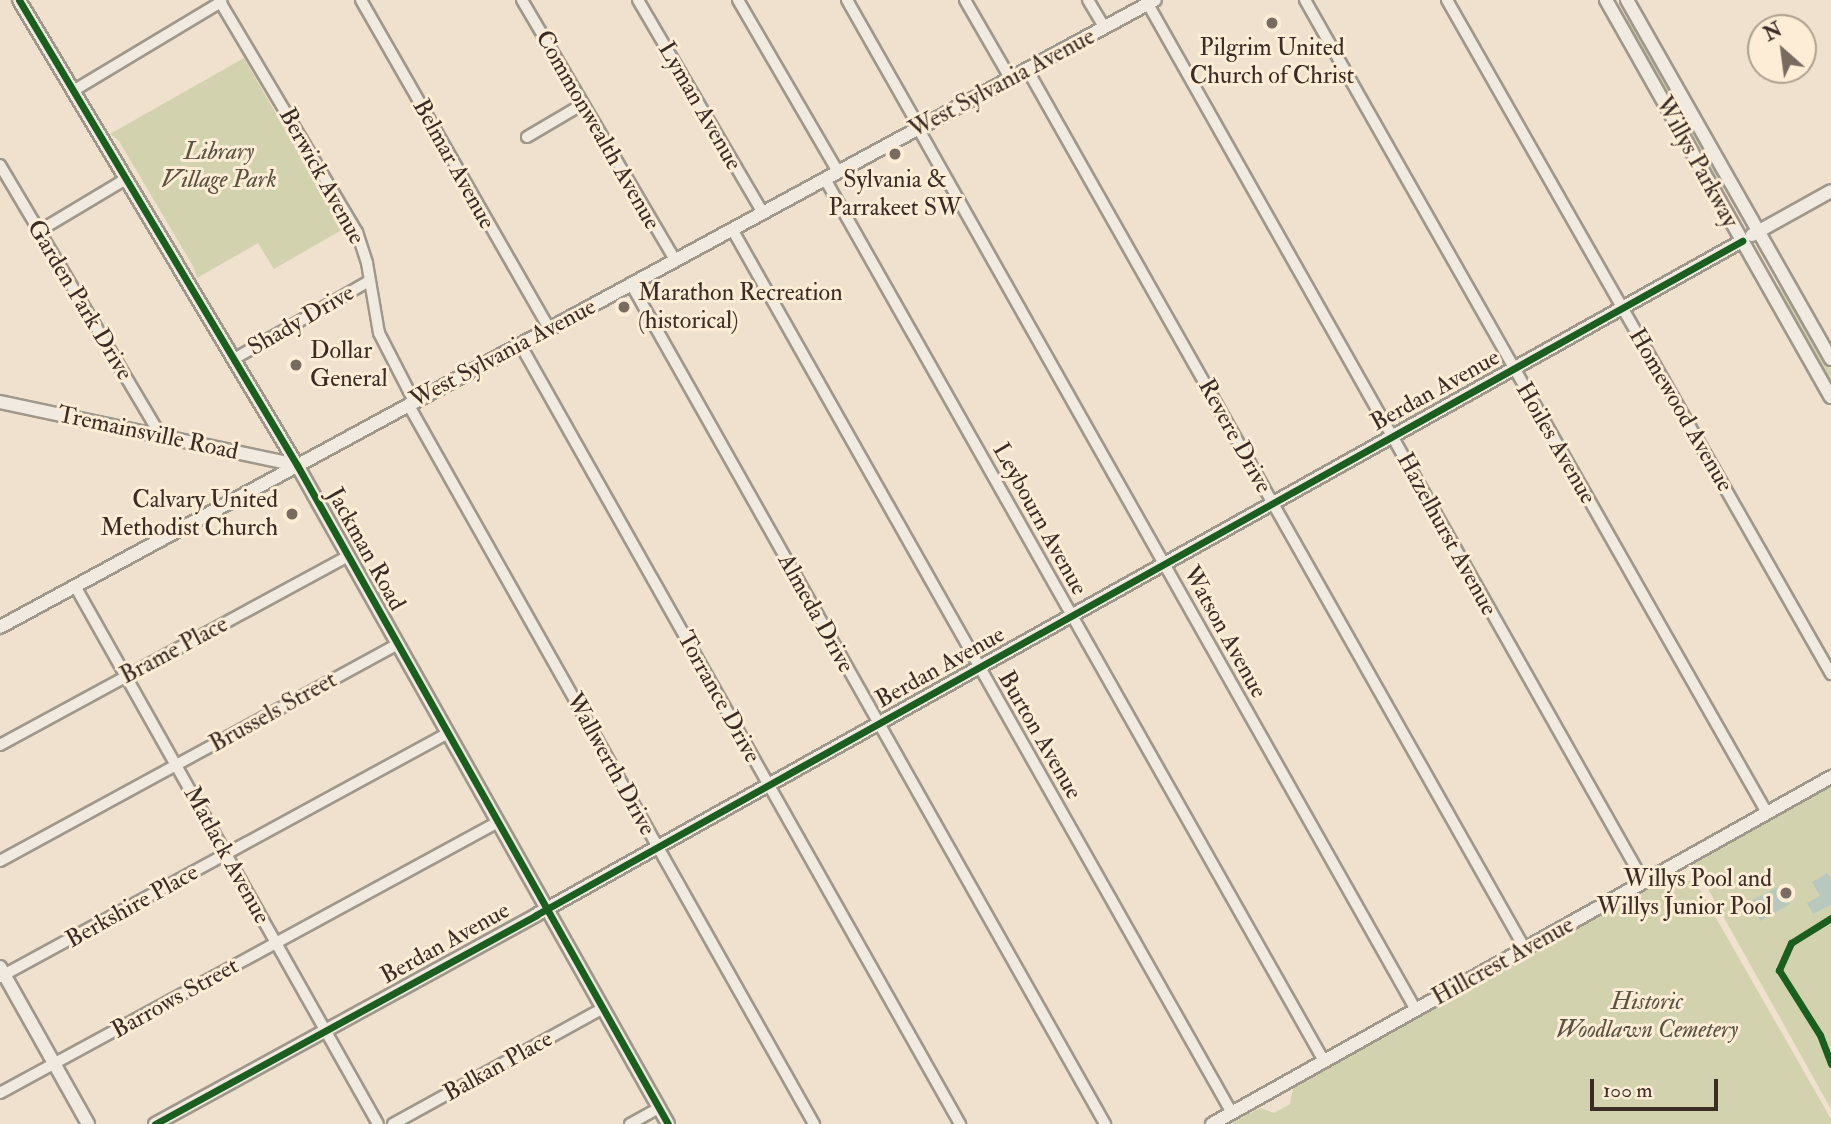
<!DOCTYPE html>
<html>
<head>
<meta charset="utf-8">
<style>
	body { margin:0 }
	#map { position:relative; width:1831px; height:1124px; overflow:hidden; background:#efe1cd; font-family:"IM FELL Double Pica",serif }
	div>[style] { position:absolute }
	.green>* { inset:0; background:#d2d2af }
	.water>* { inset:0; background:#b8c8be }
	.roads { filter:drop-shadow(2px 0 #a0978b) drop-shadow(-2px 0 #a0978b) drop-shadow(0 2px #a0978b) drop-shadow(0 -2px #a0978b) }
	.minor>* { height:10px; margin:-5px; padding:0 5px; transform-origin:5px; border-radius:5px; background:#f0eae0 }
	.tertiary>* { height:12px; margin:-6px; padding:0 6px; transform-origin:6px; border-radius:6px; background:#f0eae0 }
	.secondary>* { height:12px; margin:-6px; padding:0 6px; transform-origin:6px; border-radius:6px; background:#f0eae0 }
	.cycleway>* { height:7px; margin:-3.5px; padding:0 3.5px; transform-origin:3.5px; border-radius:3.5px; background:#1b5e20 }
	.dots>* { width:19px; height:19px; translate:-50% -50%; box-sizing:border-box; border:4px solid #fdedd6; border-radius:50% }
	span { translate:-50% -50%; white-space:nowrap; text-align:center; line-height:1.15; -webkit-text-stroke:6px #fdedd6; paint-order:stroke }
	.poi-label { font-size:24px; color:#3a2c24 }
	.left { translate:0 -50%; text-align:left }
	.right { translate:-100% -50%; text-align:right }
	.street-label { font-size:24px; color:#3a2c24 }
	.park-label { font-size:24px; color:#5a5240; font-style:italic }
	.north { position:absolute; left:1747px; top:14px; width:70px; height:70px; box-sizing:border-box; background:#fdedd6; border:2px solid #afa08f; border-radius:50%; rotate:332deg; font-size:19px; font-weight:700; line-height:28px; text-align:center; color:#3a2c24 }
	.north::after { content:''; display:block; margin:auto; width:24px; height:32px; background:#796b5f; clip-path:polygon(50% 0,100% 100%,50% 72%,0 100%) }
	.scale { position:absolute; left:1590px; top:1079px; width:128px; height:32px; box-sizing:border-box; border:4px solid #3a2c24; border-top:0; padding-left:9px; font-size:21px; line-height:24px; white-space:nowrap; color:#3a2c24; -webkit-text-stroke:5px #fdedd6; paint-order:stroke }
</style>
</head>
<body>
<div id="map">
	<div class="green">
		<div style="clip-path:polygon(1627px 19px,1632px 19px,1728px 187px,1727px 190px,1722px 189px,1687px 136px,1624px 23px)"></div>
		<div style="clip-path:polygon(244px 58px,319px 189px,327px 196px,345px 228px,274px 269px,258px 243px,197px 278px,193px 266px,119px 141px,110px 134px)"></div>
		<div style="clip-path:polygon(1780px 287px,1831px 368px,1831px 387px,1776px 290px)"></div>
		<div style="clip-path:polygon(1831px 783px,1831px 1109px,1689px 855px)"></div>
		<div style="clip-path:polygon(1671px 876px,1696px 883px,1831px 1119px,1831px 1124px,1230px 1124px,1260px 1108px,1274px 1113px,1290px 1104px,1293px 1088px)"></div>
	</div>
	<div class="water">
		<div style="clip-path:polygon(1828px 873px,1831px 880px,1831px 905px,1813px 914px,1807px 903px,1820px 896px,1812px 882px)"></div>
		<div style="clip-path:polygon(1780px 886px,1790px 904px,1760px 921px,1749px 902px)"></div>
	</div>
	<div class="roads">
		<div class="minor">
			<div style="left:219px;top:0;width:270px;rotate:59.3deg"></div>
			<div style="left:357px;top:232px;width:33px;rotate:72deg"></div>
			<div style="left:367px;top:263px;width:71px;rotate:80.3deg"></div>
			<div style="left:379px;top:333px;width:76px;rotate:62.8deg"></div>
			<div style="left:361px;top:0;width:378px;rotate:60.2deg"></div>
			<div style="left:522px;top:0;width:302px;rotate:59.5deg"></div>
			<div style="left:638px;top:0;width:247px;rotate:59.6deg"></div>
			<div style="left:738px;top:0;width:199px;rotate:59.8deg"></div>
			<div style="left:847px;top:0;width:146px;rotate:60.4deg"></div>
			<div style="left:965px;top:0;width:90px;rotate:60deg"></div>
			<div style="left:1088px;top:0;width:31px;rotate:59deg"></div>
			<div style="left:1305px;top:0;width:935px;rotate:60.39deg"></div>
			<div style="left:1447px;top:0;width:776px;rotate:60.33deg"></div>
			<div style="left:1148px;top:4px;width:1008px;rotate:60.54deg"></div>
			<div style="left:1027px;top:69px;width:1011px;rotate:60.49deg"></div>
			<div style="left:73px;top:91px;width:173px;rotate:-31deg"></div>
			<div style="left:918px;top:128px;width:1013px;rotate:60.55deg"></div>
			<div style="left:527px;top:137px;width:65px;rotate:-30.5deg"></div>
			<div style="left:0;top:165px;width:313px;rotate:59.3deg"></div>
			<div style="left:825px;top:179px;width:1013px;rotate:60.5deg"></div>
			<div style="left:732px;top:229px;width:1016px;rotate:60.51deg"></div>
			<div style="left:39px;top:231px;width:101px;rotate:-30.9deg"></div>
			<div style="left:631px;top:284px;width:965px;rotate:60.56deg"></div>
			<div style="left:520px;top:344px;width:896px;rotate:60.57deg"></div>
			<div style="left:234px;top:359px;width:156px;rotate:-30deg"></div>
			<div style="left:408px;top:404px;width:827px;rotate:60.58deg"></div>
			<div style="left:75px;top:586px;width:617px;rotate:60.61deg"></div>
			<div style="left:0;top:745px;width:396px;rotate:-28.5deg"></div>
			<div style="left:0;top:861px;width:453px;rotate:-28.6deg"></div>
			<div style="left:0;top:977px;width:510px;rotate:-28.57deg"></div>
			<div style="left:0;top:1093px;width:567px;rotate:-28.55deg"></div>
			<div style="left:393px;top:1124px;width:240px;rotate:-28.9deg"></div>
			<div style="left:630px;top:1124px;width:33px;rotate:-29deg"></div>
		</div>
		<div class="tertiary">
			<div style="left:19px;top:0;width:542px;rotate:59.13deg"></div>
			<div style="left:297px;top:465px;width:756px;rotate:60.62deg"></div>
			<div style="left:0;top:402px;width:304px;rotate:12deg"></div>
			<div style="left:0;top:967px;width:180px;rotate:60.7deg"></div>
			<div style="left:155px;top:1124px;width:435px;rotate:-28.7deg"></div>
			<div style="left:536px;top:915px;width:1382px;rotate:-29.2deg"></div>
			<div style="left:1212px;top:1124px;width:710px;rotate:-29.27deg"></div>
		</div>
		<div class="secondary">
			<div style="left:1606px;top:0;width:456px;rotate:60.5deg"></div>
			<div style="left:1627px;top:0;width:413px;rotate:60.4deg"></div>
			<div style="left:1752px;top:235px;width:90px;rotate:-29.1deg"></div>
			<div style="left:0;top:627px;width:1314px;rotate:-28.5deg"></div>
		</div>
	</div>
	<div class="cycleway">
		<div style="left:19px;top:0;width:542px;rotate:59.13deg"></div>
		<div style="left:297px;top:465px;width:756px;rotate:60.62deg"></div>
		<div style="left:1831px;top:918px;width:47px;rotate:148deg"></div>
		<div style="left:1791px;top:943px;width:30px;rotate:114deg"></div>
		<div style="left:1779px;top:970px;width:77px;rotate:57.8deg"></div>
		<div style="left:1820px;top:1035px;width:31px;rotate:69deg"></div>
		<div style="left:155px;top:1124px;width:435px;rotate:-28.7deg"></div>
		<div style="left:536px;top:915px;width:1382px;rotate:-29.2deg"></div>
	</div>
	<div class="dots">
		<div style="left:1272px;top:23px;background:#796b5f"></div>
		<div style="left:895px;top:154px;background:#796b5f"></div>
		<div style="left:624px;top:307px;background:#796b5f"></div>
		<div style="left:296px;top:365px;background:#796b5f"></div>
		<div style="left:292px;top:514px;background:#796b5f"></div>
		<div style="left:1786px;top:893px;background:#796b5f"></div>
	</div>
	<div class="poi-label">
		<span style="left:1272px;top:62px">Pilgrim United<br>Church of Christ</span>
		<span style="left:895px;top:194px">Sylvania &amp;<br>Parrakeet SW</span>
		<span class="left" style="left:638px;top:307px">Marathon Recreation<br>(historical)</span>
		<span class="left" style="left:310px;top:365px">Dollar<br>General</span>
		<span class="right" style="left:278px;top:514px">Calvary United<br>Methodist Church</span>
		<span class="right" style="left:1772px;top:893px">Willys Pool and<br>Willys Junior Pool</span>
	</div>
	<div class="street-label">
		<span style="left:1002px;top:83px;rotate:-28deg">West Sylvania Avenue</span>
		<span style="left:700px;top:106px;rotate:60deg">Lyman Avenue</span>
		<span style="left:598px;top:130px;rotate:60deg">Commonwealth Avenue</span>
		<span style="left:1697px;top:162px;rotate:61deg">Willys Parkway</span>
		<span style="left:454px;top:164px;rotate:61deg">Belmar Avenue</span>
		<span style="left:322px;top:176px;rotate:61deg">Berwick Avenue</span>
		<span style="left:80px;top:300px;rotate:59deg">Garden Park Drive</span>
		<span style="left:301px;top:320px;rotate:-30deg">Shady Drive</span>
		<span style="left:503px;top:353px;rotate:-28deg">West Sylvania Avenue</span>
		<span style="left:1435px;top:390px;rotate:-29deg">Berdan Avenue</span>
		<span style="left:1681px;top:410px;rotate:60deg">Homewood Avenue</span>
		<span style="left:148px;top:433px;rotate:12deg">Tremainsville Road</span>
		<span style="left:1235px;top:436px;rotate:61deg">Revere Drive</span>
		<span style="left:1556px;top:443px;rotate:60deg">Hoiles Avenue</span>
		<span style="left:1040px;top:519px;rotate:61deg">Leybourn Avenue</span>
		<span style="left:1447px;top:534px;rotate:61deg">Hazelhurst Avenue</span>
		<span style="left:366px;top:549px;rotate:61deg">Jackman Road</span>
		<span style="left:816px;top:613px;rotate:61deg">Almeda Drive</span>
		<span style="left:1225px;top:632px;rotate:61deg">Watson Avenue</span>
		<span style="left:174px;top:650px;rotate:-28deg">Brame Place</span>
		<span style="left:940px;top:667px;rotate:-29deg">Berdan Avenue</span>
		<span style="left:719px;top:697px;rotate:61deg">Torrance Drive</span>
		<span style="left:273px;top:712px;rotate:-29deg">Brussels Street</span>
		<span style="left:1040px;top:735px;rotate:60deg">Burton Avenue</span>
		<span style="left:611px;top:764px;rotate:61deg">Wallwerth Drive</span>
		<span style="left:227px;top:855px;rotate:61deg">Matlack Avenue</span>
		<span style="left:132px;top:906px;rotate:-29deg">Berkshire Place</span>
		<span style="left:445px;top:943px;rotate:-29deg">Berdan Avenue</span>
		<span style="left:1503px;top:961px;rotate:-29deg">Hillcrest Avenue</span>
		<span style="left:175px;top:998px;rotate:-29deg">Barrows Street</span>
		<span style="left:498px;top:1066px;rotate:-29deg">Balkan Place</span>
	</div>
	<div class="park-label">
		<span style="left:219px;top:166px">Library<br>Village Park</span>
		<span style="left:1647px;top:1016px">Historic<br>Woodlawn Cemetery</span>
	</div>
	<div class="north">N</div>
	<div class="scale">100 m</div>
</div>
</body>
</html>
